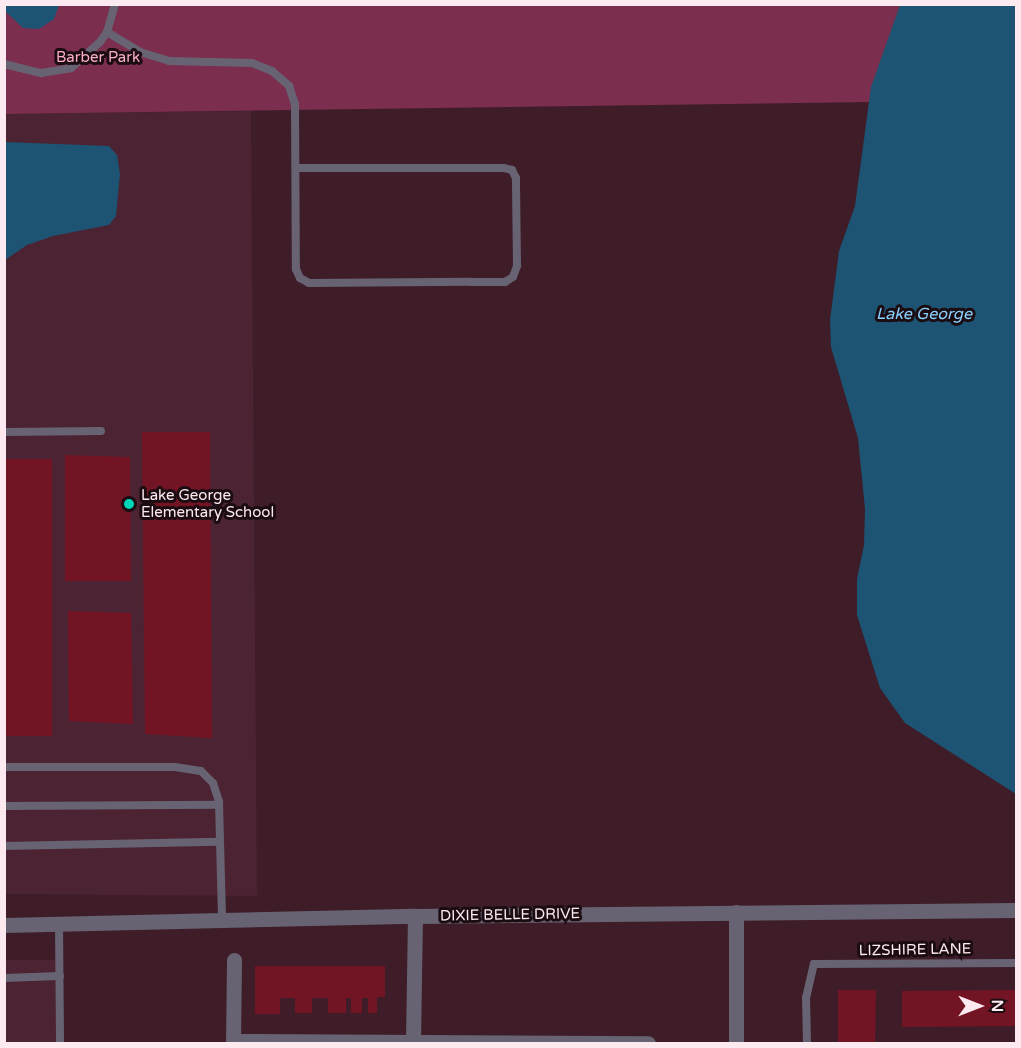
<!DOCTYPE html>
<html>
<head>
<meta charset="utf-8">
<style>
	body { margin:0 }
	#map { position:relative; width:1021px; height:1048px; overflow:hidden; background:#3e1d29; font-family:"Varela Round",sans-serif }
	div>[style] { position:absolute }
	.built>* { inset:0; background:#4c2332 }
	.green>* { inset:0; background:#7b2e4d }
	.water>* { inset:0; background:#1d5473 }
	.building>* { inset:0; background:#731424 }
	.service>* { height:8px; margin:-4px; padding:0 4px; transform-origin:4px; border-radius:4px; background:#676372 }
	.minor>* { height:15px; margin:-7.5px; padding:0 7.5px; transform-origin:7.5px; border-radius:7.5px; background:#676372 }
	.tertiary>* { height:15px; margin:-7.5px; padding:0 7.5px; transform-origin:7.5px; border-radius:7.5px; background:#676372 }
	.dots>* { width:16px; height:16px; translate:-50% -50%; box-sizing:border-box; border:3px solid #1b0c12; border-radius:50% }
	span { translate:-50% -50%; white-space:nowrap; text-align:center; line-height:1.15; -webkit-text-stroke:6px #1b0c12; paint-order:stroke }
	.park-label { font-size:15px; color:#fbaec8 }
	.poi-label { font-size:15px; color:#fdeaf0 }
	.left { translate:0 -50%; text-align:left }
	.street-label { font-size:15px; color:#fdeaf0 }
	.water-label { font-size:16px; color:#8bd1fe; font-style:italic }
	.frame { position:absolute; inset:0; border:6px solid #fdeaf0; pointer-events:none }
	.north { position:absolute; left:949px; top:976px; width:60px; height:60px; -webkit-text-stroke:4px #1b0c12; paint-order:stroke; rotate:90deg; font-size:16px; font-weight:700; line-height:24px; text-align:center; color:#fdeaf0 }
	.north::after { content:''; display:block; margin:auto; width:21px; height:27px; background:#fdeaf0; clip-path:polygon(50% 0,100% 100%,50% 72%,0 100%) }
</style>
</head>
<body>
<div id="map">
	<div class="built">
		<div style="clip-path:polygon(251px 111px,257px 896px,5px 894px,4px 114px)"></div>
		<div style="clip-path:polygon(4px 960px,61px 960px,62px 1043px,5px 1043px)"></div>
	</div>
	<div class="green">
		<div style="clip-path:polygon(4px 5px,1016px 5px,1016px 100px,5px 114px)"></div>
	</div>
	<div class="water">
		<div style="clip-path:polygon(4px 5px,5px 4px,59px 5px,54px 19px,39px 29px,23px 28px,5px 11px)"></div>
		<div style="clip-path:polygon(900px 5px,1016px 5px,1016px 794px,905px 723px,880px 688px,857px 615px,857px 579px,864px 545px,865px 509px,858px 438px,831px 347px,830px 320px,839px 251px,855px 206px,871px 87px)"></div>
		<div style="clip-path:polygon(5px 142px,109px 146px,117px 155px,120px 174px,116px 216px,109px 225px,53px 236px,27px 245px,5px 260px)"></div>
	</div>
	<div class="building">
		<div style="clip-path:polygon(142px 432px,210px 432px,212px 738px,145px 734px)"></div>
		<div style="clip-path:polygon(65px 455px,130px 457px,131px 581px,65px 581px)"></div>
		<div style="clip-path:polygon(4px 459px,52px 459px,52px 736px,4px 736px)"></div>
		<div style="clip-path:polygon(68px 611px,131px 613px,133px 724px,69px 721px)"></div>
		<div style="clip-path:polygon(255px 966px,385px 966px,385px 997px,377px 997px,377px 1013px,368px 1013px,368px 998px,362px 998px,362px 1013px,351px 1013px,351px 998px,346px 998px,346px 1013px,328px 1013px,328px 998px,312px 998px,312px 1013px,295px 1013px,295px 998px,280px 998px,280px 1014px,255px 1014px)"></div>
		<div style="clip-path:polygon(838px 990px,876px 990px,875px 1044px,838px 1044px)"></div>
		<div style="clip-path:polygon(1016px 990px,1016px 1026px,902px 1027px,902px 991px)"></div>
	</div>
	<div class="service">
		<div style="left:107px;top:32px;width:39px;rotate:31deg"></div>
		<div style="left:140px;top:52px;width:30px;rotate:17deg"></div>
		<div style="left:169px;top:61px;width:83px;rotate:1.4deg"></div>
		<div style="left:252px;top:63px;width:22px;rotate:22deg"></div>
		<div style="left:272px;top:71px;width:23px;rotate:41deg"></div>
		<div style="left:289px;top:86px;width:19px;rotate:72deg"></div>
		<div style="left:295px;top:104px;width:165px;rotate:89.7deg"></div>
		<div style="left:296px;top:269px;width:10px;rotate:66deg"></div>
		<div style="left:300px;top:278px;width:10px;rotate:29deg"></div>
		<div style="left:309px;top:283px;width:162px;rotate:-0.4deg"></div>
		<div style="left:471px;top:282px;width:34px"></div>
		<div style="left:505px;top:282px;width:9px;rotate:-32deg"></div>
		<div style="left:513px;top:277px;width:12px;rotate:-70deg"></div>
		<div style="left:517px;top:266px;width:88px;rotate:-90.7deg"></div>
		<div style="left:516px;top:178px;width:9px;rotate:-117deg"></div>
		<div style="left:512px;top:170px;width:8px;rotate:-166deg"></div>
		<div style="left:504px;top:168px;width:208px;rotate:180deg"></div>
		<div style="left:4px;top:64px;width:38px;rotate:14deg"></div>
		<div style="left:41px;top:73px;width:30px;rotate:-9deg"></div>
		<div style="left:71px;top:68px;width:39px;rotate:-42deg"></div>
		<div style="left:100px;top:42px;width:12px;rotate:-55deg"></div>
		<div style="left:107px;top:32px;width:29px;rotate:-74deg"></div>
		<div style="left:4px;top:432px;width:97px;rotate:-0.6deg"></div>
		<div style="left:4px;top:767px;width:171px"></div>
		<div style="left:175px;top:767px;width:26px;rotate:9deg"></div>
		<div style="left:201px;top:771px;width:17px;rotate:45deg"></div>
		<div style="left:213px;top:783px;width:20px;rotate:72deg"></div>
		<div style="left:219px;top:802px;width:118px;rotate:88.5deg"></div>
		<div style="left:4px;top:806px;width:215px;rotate:-0.3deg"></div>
		<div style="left:4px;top:846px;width:216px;rotate:-1.1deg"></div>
		<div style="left:59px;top:924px;width:120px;rotate:89.5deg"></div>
		<div style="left:4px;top:978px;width:56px;rotate:-2deg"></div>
		<div style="left:807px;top:1044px;width:46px;rotate:-91.2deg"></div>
		<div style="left:806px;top:998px;width:35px;rotate:-77deg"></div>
		<div style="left:814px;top:964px;width:202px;rotate:-0.3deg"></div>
	</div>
	<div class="minor">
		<div style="left:233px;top:1041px;width:415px;rotate:0.3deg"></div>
		<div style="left:413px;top:1042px;width:126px;rotate:-89.1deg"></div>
		<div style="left:233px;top:1044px;width:84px;rotate:-89.3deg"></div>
	</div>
	<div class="tertiary">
		<div style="left:4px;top:925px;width:411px;rotate:-1.3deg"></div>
		<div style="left:415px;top:916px;width:601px;rotate:-0.57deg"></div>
		<div style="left:736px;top:1044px;width:132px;rotate:-90deg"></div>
	</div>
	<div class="dots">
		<div style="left:129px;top:504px;background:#00d5b7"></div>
	</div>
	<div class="park-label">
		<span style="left:98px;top:58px">Barber Park</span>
	</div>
	<div class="poi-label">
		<span class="left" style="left:141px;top:504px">Lake George<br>Elementary School</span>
	</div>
	<div class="street-label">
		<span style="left:510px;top:915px;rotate:-1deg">DIXIE BELLE DRIVE</span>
		<span style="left:915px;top:950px;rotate:-1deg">LIZSHIRE LANE</span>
	</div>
	<div class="water-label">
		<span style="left:924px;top:314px">Lake George</span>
	</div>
	<div class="frame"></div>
	<div class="north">N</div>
</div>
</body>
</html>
